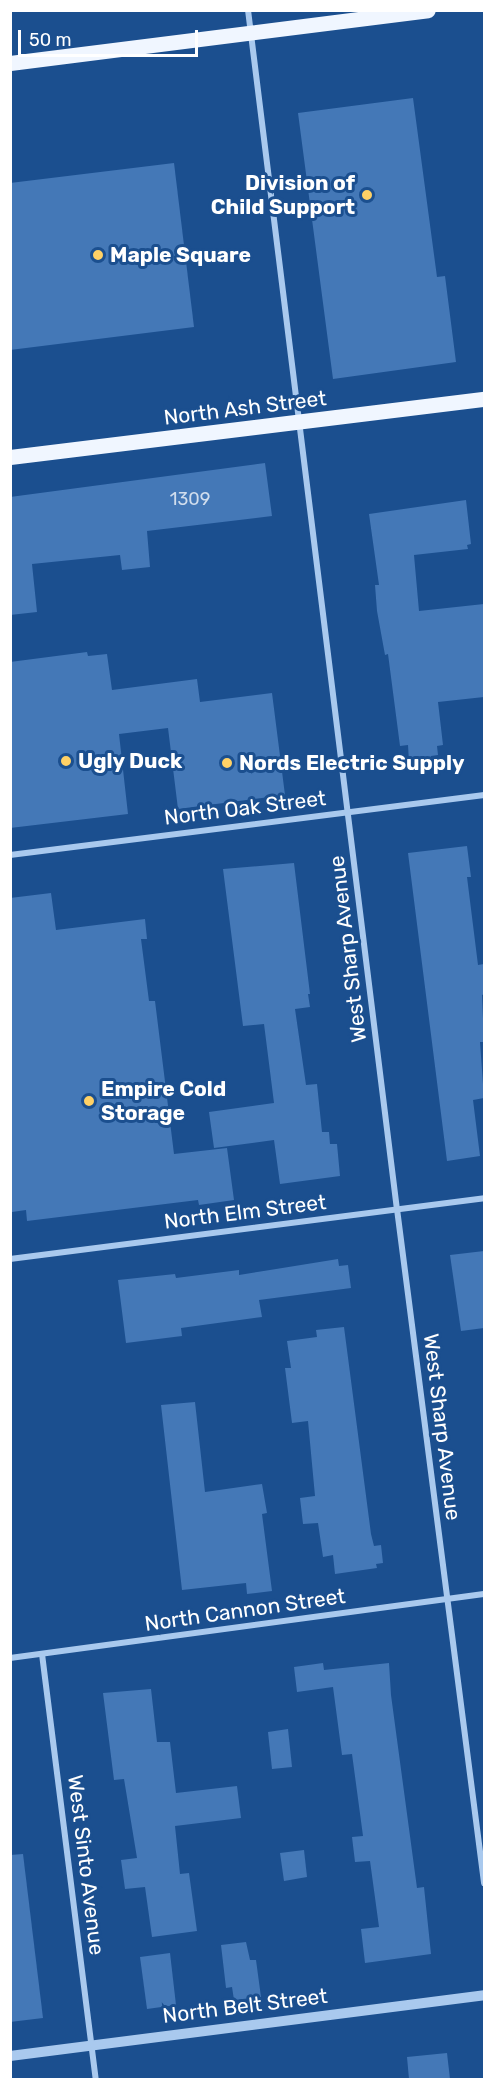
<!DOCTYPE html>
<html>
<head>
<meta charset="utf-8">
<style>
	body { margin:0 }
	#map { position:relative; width:495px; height:2090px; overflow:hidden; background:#1b4f8f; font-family:Rubik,sans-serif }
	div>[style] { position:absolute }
	.building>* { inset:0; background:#4478b7 }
	.minor>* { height:6px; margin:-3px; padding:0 3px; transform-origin:3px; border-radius:3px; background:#a9c9ee }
	.tertiary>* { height:10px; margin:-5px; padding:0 5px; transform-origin:5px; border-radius:5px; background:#a9c9ee }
	.primary>* { height:15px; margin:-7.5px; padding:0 7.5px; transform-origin:7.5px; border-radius:7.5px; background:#f0f6ff }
	.dots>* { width:16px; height:16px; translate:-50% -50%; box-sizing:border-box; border:3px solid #1b4f8f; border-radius:50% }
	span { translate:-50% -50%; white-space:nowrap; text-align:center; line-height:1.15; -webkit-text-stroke:6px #1b4f8f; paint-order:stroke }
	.number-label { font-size:18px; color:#d0dded }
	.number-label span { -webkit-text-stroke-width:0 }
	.poi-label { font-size:21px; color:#fff; font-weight:700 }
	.right { translate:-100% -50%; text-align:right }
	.left { translate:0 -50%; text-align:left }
	.street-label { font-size:21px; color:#fff }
	.frame { position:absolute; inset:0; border:12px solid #fff; pointer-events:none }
	.scale { position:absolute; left:18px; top:30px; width:180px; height:27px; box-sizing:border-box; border:3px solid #fff; border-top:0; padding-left:8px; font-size:18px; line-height:21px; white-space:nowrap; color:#fff; -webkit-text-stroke:4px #1b4f8f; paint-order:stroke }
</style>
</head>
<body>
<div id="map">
	<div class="building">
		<div style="clip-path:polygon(413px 98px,437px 277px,445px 276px,456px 362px,333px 379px,298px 113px)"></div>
		<div style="clip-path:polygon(174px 163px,194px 327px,10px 350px,10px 183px)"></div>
		<div style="clip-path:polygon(265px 463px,272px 516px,147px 531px,150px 567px,122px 570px,120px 555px,32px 564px,37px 612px,10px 615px,10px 497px)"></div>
		<div style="clip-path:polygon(466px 500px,471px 544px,467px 545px,468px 549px,414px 555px,419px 611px,484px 604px,484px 697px,438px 702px,443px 745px,437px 746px,438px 755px,431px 756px,431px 760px,409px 762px,408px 745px,400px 746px,388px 654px,385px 655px,377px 611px,375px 585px,379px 585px,369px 514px)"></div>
		<div style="clip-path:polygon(87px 652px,88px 656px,107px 654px,112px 690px,197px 679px,200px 702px,272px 693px,285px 795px,178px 809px,168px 728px,119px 734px,128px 814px,10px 828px,10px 662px)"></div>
		<div style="clip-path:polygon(467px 846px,471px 877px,467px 877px,478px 965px,484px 964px,484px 994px,482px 995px,484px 1042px,480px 1042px,484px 1098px,473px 1100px,480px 1156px,447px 1161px,408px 853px)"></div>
		<div style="clip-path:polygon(294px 863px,310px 994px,308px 994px,310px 1007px,295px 1009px,306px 1085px,317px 1084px,322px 1132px,329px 1132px,330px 1144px,337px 1144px,340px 1176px,280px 1184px,274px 1140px,214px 1148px,209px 1112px,274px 1103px,264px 1024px,243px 1026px,223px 869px)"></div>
		<div style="clip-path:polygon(51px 893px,56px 930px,145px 919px,147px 939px,141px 939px,149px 1001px,155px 1001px,174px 1154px,227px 1148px,234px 1200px,199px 1205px,198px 1200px,27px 1221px,26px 1210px,12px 1212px,10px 898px)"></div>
		<div style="clip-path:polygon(484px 1251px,484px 1328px,461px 1331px,450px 1255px)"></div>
		<div style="clip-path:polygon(338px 1259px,339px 1266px,348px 1265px,351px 1288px,259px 1300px,262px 1317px,181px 1328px,182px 1336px,126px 1343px,118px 1280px,175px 1274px,176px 1278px,239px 1270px,239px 1275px)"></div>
		<div style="clip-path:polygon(344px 1327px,371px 1534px,374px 1546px,381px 1545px,383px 1563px,376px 1564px,377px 1568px,335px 1574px,333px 1555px,323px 1557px,318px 1523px,303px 1524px,300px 1498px,315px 1496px,308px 1421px,292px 1423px,285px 1368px,291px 1368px,287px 1341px,317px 1337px,316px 1330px)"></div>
		<div style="clip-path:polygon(195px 1402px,205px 1492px,262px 1484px,267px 1513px,262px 1514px,272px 1591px,247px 1594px,246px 1583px,182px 1590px,161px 1405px)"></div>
		<div style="clip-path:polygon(323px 1663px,324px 1670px,389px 1663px,391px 1695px,417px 1888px,424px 1887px,431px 1954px,365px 1963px,361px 1929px,379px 1927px,370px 1861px,355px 1862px,352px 1837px,363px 1836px,352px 1754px,342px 1755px,333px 1687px,297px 1692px,294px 1667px)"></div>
		<div style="clip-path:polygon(151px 1689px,157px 1742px,170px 1742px,176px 1793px,237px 1786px,241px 1818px,175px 1826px,180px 1874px,189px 1873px,197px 1931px,152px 1937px,145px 1887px,125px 1889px,121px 1860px,137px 1858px,124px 1779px,114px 1780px,103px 1693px)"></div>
		<div style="clip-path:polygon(288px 1729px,292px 1767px,272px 1769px,268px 1732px)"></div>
		<div style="clip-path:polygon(304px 1850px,307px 1877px,284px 1881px,280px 1853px)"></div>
		<div style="clip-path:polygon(23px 1854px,43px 2018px,10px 2022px,10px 1855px)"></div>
		<div style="clip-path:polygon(246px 1942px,250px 1960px,256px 1960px,261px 1997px,234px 2000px,232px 1987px,226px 1988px,221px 1945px)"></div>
		<div style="clip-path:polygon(170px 1953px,176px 2005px,147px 2009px,140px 1957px)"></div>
		<div style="clip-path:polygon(447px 2053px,450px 2079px,409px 2079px,407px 2057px)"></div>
	</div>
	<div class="minor">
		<div style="left:248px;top:10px;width:1208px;rotate:82.92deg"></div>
		<div style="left:397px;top:1209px;width:680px;rotate:82.64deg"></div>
		<div style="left:10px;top:855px;width:478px;rotate:-7.2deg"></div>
		<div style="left:10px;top:1259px;width:478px;rotate:-7.3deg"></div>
		<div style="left:42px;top:1654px;width:429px;rotate:82.8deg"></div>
		<div style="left:10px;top:1658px;width:478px;rotate:-7.7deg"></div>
	</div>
	<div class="tertiary">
		<div style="left:10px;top:2056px;width:478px;rotate:-7.3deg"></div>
	</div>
	<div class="primary">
		<div style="left:10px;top:63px;width:421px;rotate:-7.2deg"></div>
		<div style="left:10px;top:457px;width:478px;rotate:-7deg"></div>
	</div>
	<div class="dots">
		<div style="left:367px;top:195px;background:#ffd166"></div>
		<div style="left:98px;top:255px;background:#ffd166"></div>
		<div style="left:66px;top:761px;background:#ffd166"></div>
		<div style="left:227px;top:763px;background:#ffd166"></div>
		<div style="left:89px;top:1101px;background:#ffd166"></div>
	</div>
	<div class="number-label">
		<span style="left:190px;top:499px">1309</span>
	</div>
	<div class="poi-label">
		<span class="right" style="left:355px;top:195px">Division of<br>Child Support</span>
		<span class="left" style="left:110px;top:255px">Maple Square</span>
		<span class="left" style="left:78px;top:761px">Ugly Duck</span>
		<span class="left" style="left:239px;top:763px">Nords Electric Supply</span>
		<span class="left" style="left:101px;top:1101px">Empire Cold<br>Storage</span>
	</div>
	<div class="street-label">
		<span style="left:245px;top:408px;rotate:-7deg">North Ash Street</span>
		<span style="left:245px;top:808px;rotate:-7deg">North Oak Street</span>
		<span style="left:348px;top:949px;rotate:-97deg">West Sharp Avenue</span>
		<span style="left:245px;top:1212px;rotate:-7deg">North Elm Street</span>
		<span style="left:442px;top:1427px;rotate:83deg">West Sharp Avenue</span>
		<span style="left:245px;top:1610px;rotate:-8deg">North Cannon Street</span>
		<span style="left:86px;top:1865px;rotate:83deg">West Sinto Avenue</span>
		<span style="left:245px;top:2006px;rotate:-7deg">North Belt Street</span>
	</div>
	<div class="frame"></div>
	<div class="scale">50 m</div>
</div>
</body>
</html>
